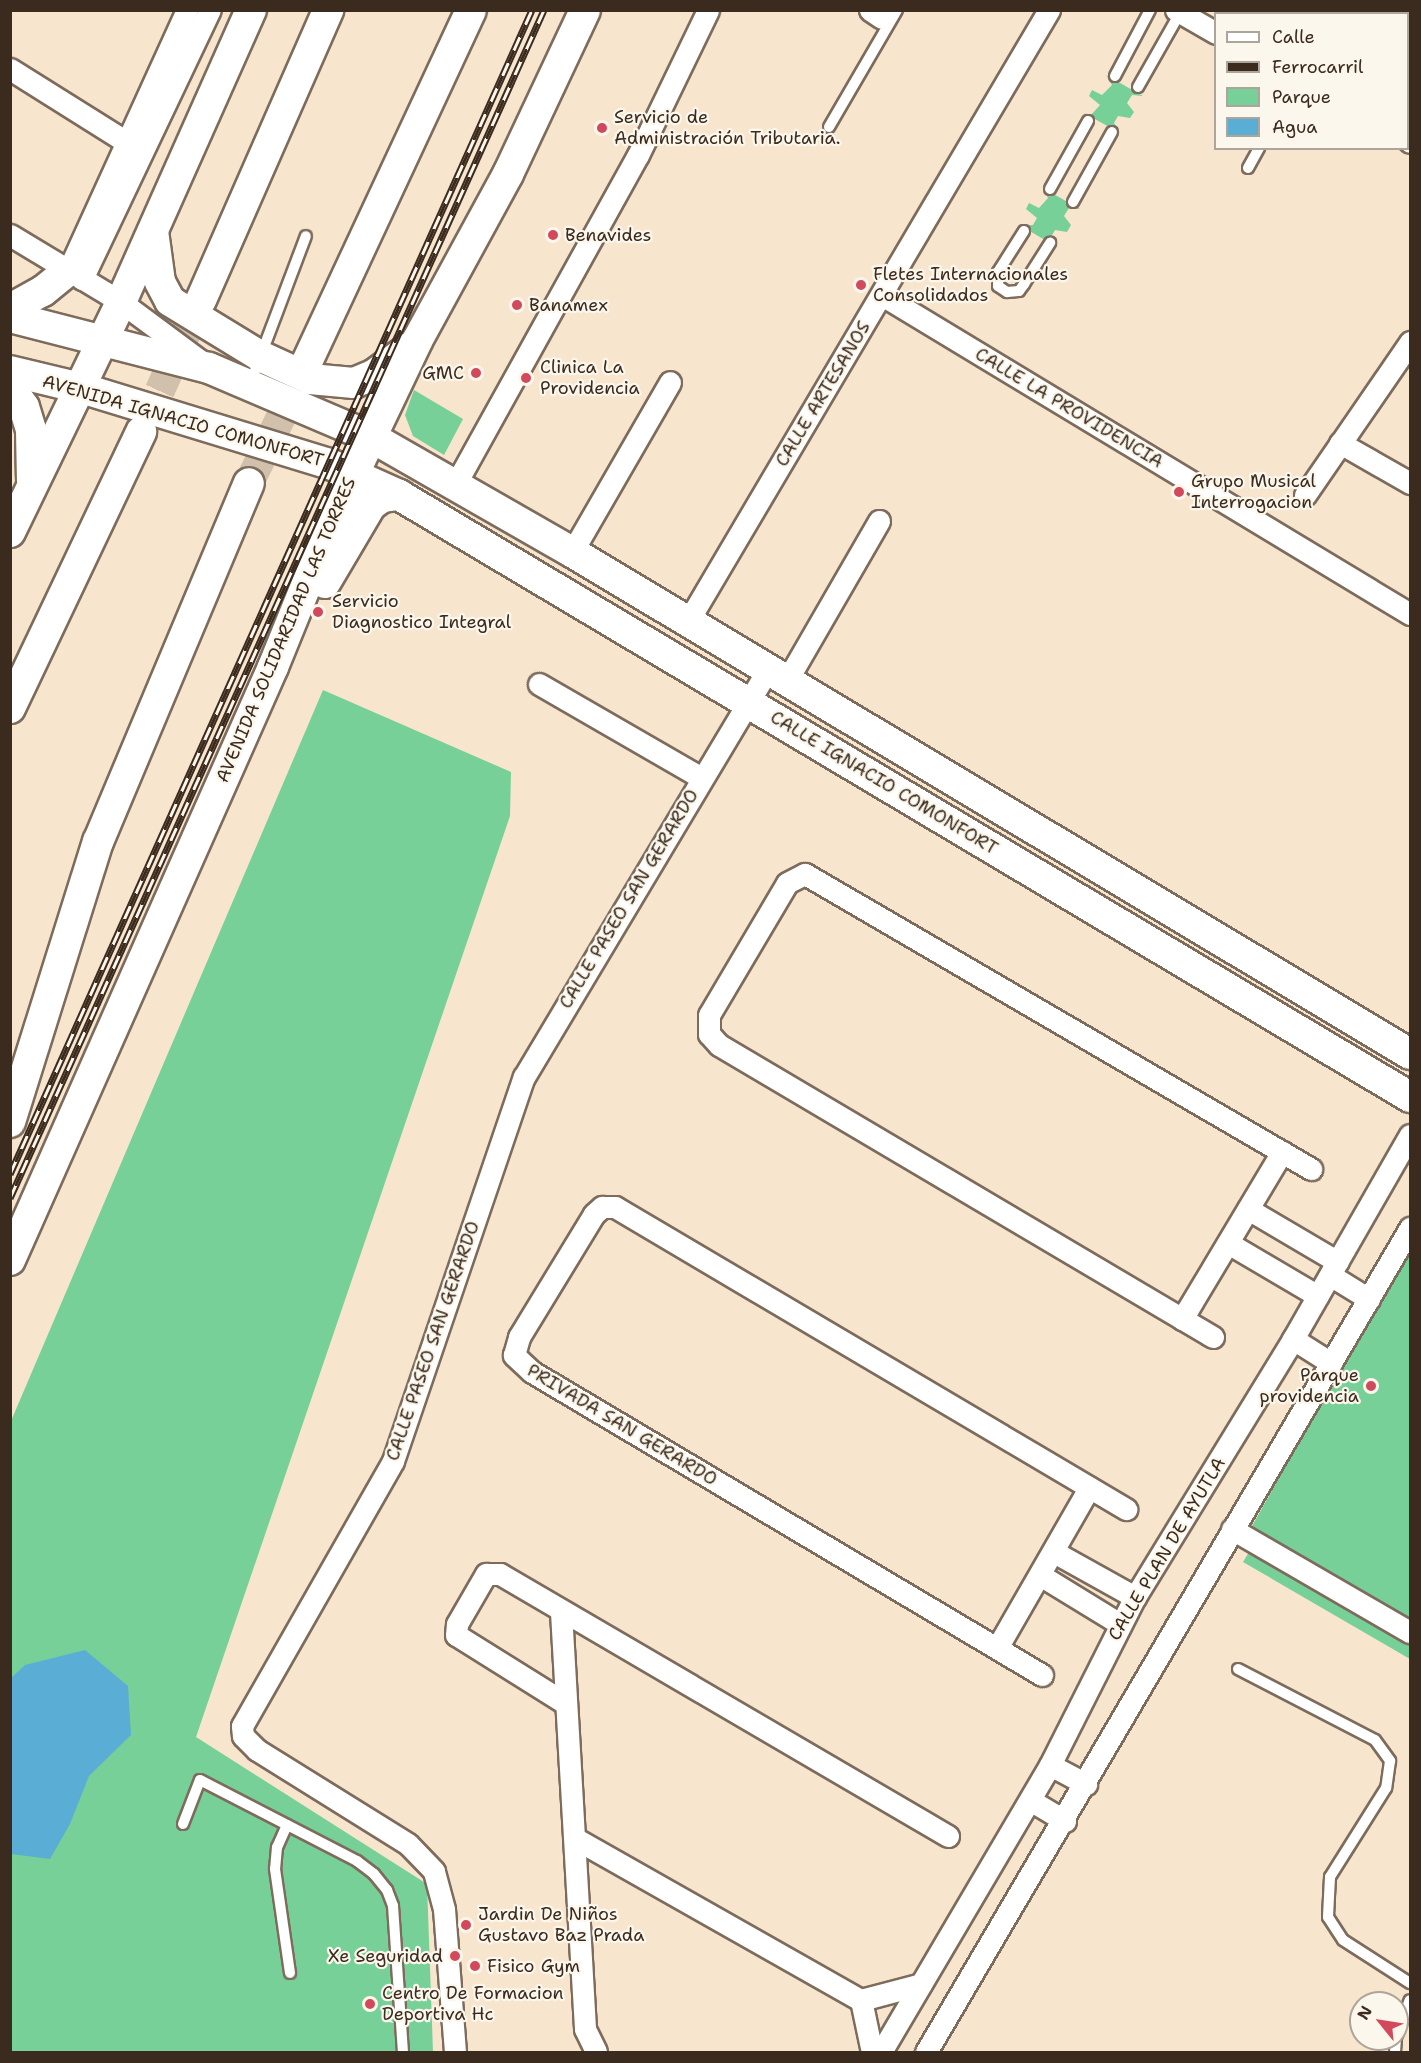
<!DOCTYPE html>
<html>
<head>
<meta charset="utf-8">
<style>
	body { margin:0 }
	#map { position:relative; width:1421px; height:2063px; overflow:hidden; background:#f7e5ce; font-family:"Shantell Sans",sans-serif }
	div>[style] { position:absolute }
	.green>* { inset:0; background:#77d097 }
	.water>* { inset:0; background:#5aaed6 }
	.secondary-tunnel>* { height:30px; margin-top:-15px; transform-origin:0; background:repeating-linear-gradient(90deg,#d1c0ab 0 30px,transparent 0 45px) }
	.roads { filter:drop-shadow(2px 0 #7d6b5c) drop-shadow(-2px 0 #7d6b5c) drop-shadow(0 2px #7d6b5c) drop-shadow(0 -2px #7d6b5c) }
	.service>* { height:10px; margin:-5px; padding:0 5px; transform-origin:5px; border-radius:5px; background:#fff }
	.minor>* { height:21px; margin:-10.5px; padding:0 10.5px; transform-origin:10.5px; border-radius:10.5px; background:#fff }
	.secondary>* { height:30px; margin:-15px; padding:0 15px; transform-origin:15px; border-radius:15px; background:#fff }
	.rail>* { height:7px; margin-top:-3.5px; transform-origin:0; background:repeating-linear-gradient(90deg,#fbf7ec 0 14px,#3b2a1e 0 28px); box-sizing:border-box; border-block:2px solid #3b2a1e }
	.dots>* { width:16px; height:16px; translate:-50% -50%; box-sizing:border-box; border:3px solid #fbf7ec; border-radius:50% }
	span { translate:-50% -50%; white-space:nowrap; text-align:center; line-height:1.15; -webkit-text-stroke:4.5px #fbf7ec; paint-order:stroke }
	.poi-label { font-size:18px; color:#3b2a1e }
	.left { translate:0 -50%; text-align:left }
	.right { translate:-100% -50%; text-align:right }
	.street-label { font-size:18px; color:#3b2a1e }
	.frame { position:absolute; inset:0; border:12px solid #3b2a1e; pointer-events:none }
	.legend { position:absolute; left:1214px; top:12px; width:195px; height:138px; box-sizing:border-box; background:#fbf7ec; border:2px solid #aea59a; margin:0; padding:8px 10px; list-style:none; font-size:18px; color:#3b2a1e }
	.legend li { display:flex; align-items:center; gap:12px; height:30px }
	.legend b { width:30px; border:2px solid #aea59a }
	.north { position:absolute; left:1349px; top:1991px; width:60px; height:60px; box-sizing:border-box; background:#fbf7ec; border:2px solid #aea59a; border-radius:50%; rotate:300deg; font-size:16px; font-weight:700; line-height:24px; text-align:center; color:#3b2a1e }
	.north::after { content:''; display:block; margin:auto; width:21px; height:27px; background:#d1495b; clip-path:polygon(50% 0,100% 100%,50% 72%,0 100%) }
</style>
</head>
<body>
<div id="map">
	<div class="green">
		<div style="clip-path:polygon(1106px 75px,1143px 96px,1132px 95px,1127px 103px,1134px 112px,1130px 118px,1118px 116px,1114px 123px,1120px 133px,1084px 113px,1091px 115px,1100px 105px,1089px 96px,1092px 90px,1102px 95px,1112px 85px)"></div>
		<div style="clip-path:polygon(1043px 188px,1080px 209px,1069px 208px,1064px 216px,1071px 225px,1067px 232px,1055px 230px,1051px 237px,1057px 247px,1021px 226px,1033px 225px,1037px 218px,1026px 209px,1029px 203px,1039px 208px,1048px 198px)"></div>
		<div style="clip-path:polygon(414px 390px,463px 419px,444px 455px,413px 436px,405px 415px)"></div>
		<div style="clip-path:polygon(323px 690px,511px 772px,510px 816px,196px 1737px,427px 1884px,433px 2052px,11px 2052px,11px 1421px)"></div>
		<div style="clip-path:polygon(1410px 1245px,1410px 1659px,1243px 1562px,1261px 1532px,1252px 1526px)"></div>
	</div>
	<div class="water">
		<div style="clip-path:polygon(85px 1650px,128px 1686px,131px 1735px,89px 1776px,70px 1824px,50px 1859px,11px 1854px,11px 1678px,25px 1665px)"></div>
	</div>
	<div class="secondary-tunnel">
		<div style="left:141px;top:432px;width:145px;rotate:-65.6deg"></div>
		<div style="left:249px;top:483px;width:114px;rotate:-64.1deg"></div>
	</div>
	<div class="roads">
		<div class="service">
			<div style="left:1115px;top:76px;width:75px;rotate:-62.1deg"></div>
			<div style="left:1138px;top:87px;width:85px;rotate:-60.4deg"></div>
			<div style="left:829px;top:127px;width:135px;rotate:-59.8deg"></div>
			<div style="left:1248px;top:168px;width:23px;rotate:-61deg"></div>
			<div style="left:1050px;top:189px;width:78px;rotate:-60.8deg"></div>
			<div style="left:1073px;top:202px;width:80px;rotate:-60.9deg"></div>
			<div style="left:1024px;top:231px;width:49px;rotate:122.4deg"></div>
			<div style="left:998px;top:272px;width:14px;rotate:90deg"></div>
			<div style="left:998px;top:286px;width:11px;rotate:34deg"></div>
			<div style="left:1007px;top:292px;width:12px;rotate:-5deg"></div>
			<div style="left:1019px;top:291px;width:9px;rotate:-54deg"></div>
			<div style="left:1024px;top:284px;width:49px;rotate:-57.6deg"></div>
			<div style="left:250px;top:384px;width:158px;rotate:-69.3deg"></div>
			<div style="left:1238px;top:1669px;width:154px;rotate:27.4deg"></div>
			<div style="left:1375px;top:1740px;width:26px;rotate:54deg"></div>
			<div style="left:1390px;top:1761px;width:27px;rotate:98deg"></div>
			<div style="left:1386px;top:1788px;width:105px;rotate:122.2deg"></div>
			<div style="left:1330px;top:1877px;width:40px;rotate:92.9deg"></div>
			<div style="left:1328px;top:1917px;width:27px;rotate:57deg"></div>
			<div style="left:1343px;top:1940px;width:80px;rotate:32.7deg"></div>
			<div style="left:183px;top:1824px;width:47px;rotate:-68.9deg"></div>
			<div style="left:200px;top:1780px;width:177px;rotate:27.3deg"></div>
			<div style="left:357px;top:1861px;width:21px;rotate:37deg"></div>
			<div style="left:374px;top:1874px;width:21px;rotate:51deg"></div>
			<div style="left:387px;top:1890px;width:17px;rotate:69deg"></div>
			<div style="left:393px;top:1906px;width:146px;rotate:86.1deg"></div>
			<div style="left:287px;top:1825px;width:24px;rotate:114deg"></div>
			<div style="left:277px;top:1847px;width:22px;rotate:95deg"></div>
			<div style="left:275px;top:1869px;width:105px;rotate:81.8deg"></div>
			<div style="left:1397px;top:2035px;width:37px;rotate:-70deg"></div>
			<div style="left:1395px;top:2052px;width:13px;rotate:-86deg"></div>
		</div>
		<div class="minor">
			<div style="left:870px;top:10px;width:14px;rotate:34deg"></div>
			<div style="left:1176px;top:10px;width:46px;rotate:29.9deg"></div>
			<div style="left:1344px;top:14px;width:4px;rotate:-63deg"></div>
			<div style="left:10px;top:69px;width:149px;rotate:32.1deg"></div>
			<div style="left:1408px;top:140px;width:3px;rotate:45deg"></div>
			<div style="left:10px;top:235px;width:130px;rotate:31.1deg"></div>
			<div style="left:121px;top:302px;width:101px;rotate:36.5deg"></div>
			<div style="left:68px;top:271px;width:287px;rotate:-65.5deg"></div>
			<div style="left:82px;top:279px;width:298px;rotate:-64.6deg"></div>
			<div style="left:882px;top:295px;width:617px;rotate:31.14deg"></div>
			<div style="left:1340px;top:443px;width:81px;rotate:29.7deg"></div>
			<div style="left:455px;top:485px;width:377px;rotate:-61deg"></div>
			<div style="left:638px;top:155px;width:161px;rotate:-64.2deg"></div>
			<div style="left:1305px;top:495px;width:186px;rotate:-55.5deg"></div>
			<div style="left:572px;top:552px;width:196px;rotate:-60deg"></div>
			<div style="left:687px;top:623px;width:712px;rotate:-59.44deg"></div>
			<div style="left:786px;top:682px;width:186px;rotate:-60deg"></div>
			<div style="left:539px;top:684px;width:188px;rotate:30deg"></div>
			<div style="left:1248px;top:1209px;width:104px;rotate:30.5deg"></div>
			<div style="left:1228px;top:1243px;width:104px;rotate:30.5deg"></div>
			<div style="left:1330px;top:1275px;width:46px;rotate:31.6deg"></div>
			<div style="left:1182px;top:1319px;width:195px;rotate:-59.1deg"></div>
			<div style="left:1213px;top:1337px;width:574px;rotate:-149.41deg"></div>
			<div style="left:719px;top:1045px;width:15px;rotate:-132deg"></div>
			<div style="left:709px;top:1034px;width:19px;rotate:-90deg"></div>
			<div style="left:709px;top:1015px;width:153px;rotate:-59.4deg"></div>
			<div style="left:787px;top:883px;width:20px;rotate:-27deg"></div>
			<div style="left:805px;top:874px;width:586px;rotate:30.24deg"></div>
			<div style="left:1293px;top:1339px;width:45px;rotate:32.3deg"></div>
			<div style="left:1232px;top:1529px;width:206px;rotate:30.1deg"></div>
			<div style="left:1054px;top:1552px;width:93px;rotate:29.1deg"></div>
			<div style="left:1040px;top:1575px;width:94px;rotate:31.5deg"></div>
			<div style="left:561px;top:1612px;width:418px;rotate:86.7deg"></div>
			<div style="left:585px;top:2029px;width:25px;rotate:64deg"></div>
			<div style="left:997px;top:1648px;width:185px;rotate:-60.1deg"></div>
			<div style="left:1042px;top:1675px;width:593px;rotate:-149.28deg"></div>
			<div style="left:532px;top:1372px;width:25px;rotate:-137deg"></div>
			<div style="left:514px;top:1355px;width:19px;rotate:-74deg"></div>
			<div style="left:519px;top:1337px;width:144px;rotate:-58.6deg"></div>
			<div style="left:594px;top:1214px;width:11px;rotate:-41deg"></div>
			<div style="left:602px;top:1207px;width:13px"></div>
			<div style="left:615px;top:1207px;width:594px;rotate:30.58deg"></div>
			<div style="left:565px;top:1703px;width:128px;rotate:-148deg"></div>
			<div style="left:456px;top:1635px;width:11px;rotate:-85deg"></div>
			<div style="left:457px;top:1624px;width:58px;rotate:-59.9deg"></div>
			<div style="left:486px;top:1574px;width:14px"></div>
			<div style="left:500px;top:1574px;width:519px;rotate:30.32deg"></div>
			<div style="left:1050px;top:1765px;width:41px;rotate:27.8deg"></div>
			<div style="left:1030px;top:1800px;width:41px;rotate:31deg"></div>
			<div style="left:576px;top:1839px;width:327px;rotate:29.5deg"></div>
			<div style="left:861px;top:2000px;width:62px;rotate:-14.9deg"></div>
			<div style="left:861px;top:2000px;width:53px;rotate:78.1deg"></div>
			<div style="left:455px;top:2052px;width:143px;rotate:-94.4deg"></div>
			<div style="left:444px;top:1909px;width:39px;rotate:-105deg"></div>
			<div style="left:434px;top:1871px;width:37px;rotate:-134deg"></div>
			<div style="left:408px;top:1844px;width:178px;rotate:-148.1deg"></div>
			<div style="left:257px;top:1750px;width:20px;rotate:-135deg"></div>
			<div style="left:243px;top:1736px;width:10px;rotate:-96deg"></div>
			<div style="left:242px;top:1726px;width:305px;rotate:-60.3deg"></div>
			<div style="left:393px;top:1461px;width:406px;rotate:-71.2deg"></div>
			<div style="left:524px;top:1077px;width:473px;rotate:-59.1deg"></div>
			<div style="left:881px;top:2052px;width:333px;rotate:-59.5deg"></div>
			<div style="left:1050px;top:1765px;width:188px;rotate:-63.2deg"></div>
			<div style="left:1135px;top:1597px;width:303px;rotate:-58.5deg"></div>
			<div style="left:1293px;top:1339px;width:235px;rotate:-60.2deg"></div>
			<div style="left:926px;top:2052px;width:956px;rotate:-59.57deg"></div>
		</div>
		<div class="secondary">
			<div style="left:153px;top:231px;width:51px;rotate:82.2deg"></div>
			<div style="left:160px;top:282px;width:21px;rotate:62deg"></div>
			<div style="left:170px;top:301px;width:105px;rotate:31.4deg"></div>
			<div style="left:260px;top:356px;width:55px;rotate:24.7deg"></div>
			<div style="left:310px;top:379px;width:44px;rotate:5.2deg"></div>
			<div style="left:354px;top:383px;width:23px;rotate:-23deg"></div>
			<div style="left:375px;top:374px;width:46px;rotate:-37.1deg"></div>
			<div style="left:201px;top:300px;width:317px;rotate:-66.3deg"></div>
			<div style="left:10px;top:309px;width:38px;rotate:-29deg"></div>
			<div style="left:43px;top:291px;width:32px;rotate:-39deg"></div>
			<div style="left:10px;top:317px;width:205px;rotate:14.4deg"></div>
			<div style="left:209px;top:368px;width:176px;rotate:23.1deg"></div>
			<div style="left:371px;top:437px;width:232px;rotate:29.8deg"></div>
			<div style="left:572px;top:552px;width:977px;rotate:30.92deg"></div>
			<div style="left:307px;top:362px;width:388px;rotate:-65deg"></div>
			<div style="left:10px;top:371px;width:73px;rotate:13.5deg"></div>
			<div style="left:81px;top:388px;width:260px;rotate:17deg"></div>
			<div style="left:330px;top:464px;width:76px;rotate:24.2deg"></div>
			<div style="left:399px;top:495px;width:1177px;rotate:30.77deg"></div>
			<div style="left:10px;top:387px;width:24px;rotate:55deg"></div>
			<div style="left:24px;top:407px;width:24px;rotate:73deg"></div>
			<div style="left:31px;top:430px;width:50px;rotate:88.9deg"></div>
			<div style="left:10px;top:532px;width:255px;rotate:-64.2deg"></div>
			<div style="left:121px;top:302px;width:320px;rotate:-66deg"></div>
			<div style="left:325px;top:583px;width:91px;rotate:-59.5deg"></div>
			<div style="left:371px;top:505px;width:14px;rotate:-36deg"></div>
			<div style="left:382px;top:497px;width:17px;rotate:-7deg"></div>
			<div style="left:10px;top:708px;width:306px;rotate:-64.6deg"></div>
			<div style="left:10px;top:1122px;width:294px;rotate:-72.6deg"></div>
			<div style="left:98px;top:842px;width:389px;rotate:-67.2deg"></div>
			<div style="left:10px;top:1260px;width:649px;rotate:-66.08deg"></div>
			<div style="left:273px;top:667px;width:170px;rotate:-67.9deg"></div>
			<div style="left:337px;top:509px;width:186px;rotate:-64.5deg"></div>
			<div style="left:417px;top:341px;width:190px;rotate:-61.4deg"></div>
			<div style="left:508px;top:174px;width:181px;rotate:-64.8deg"></div>
		</div>
	</div>
	<div class="rail">
		<div style="left:10px;top:1174px;width:1276px;rotate:-65.85deg"></div>
		<div style="left:10px;top:1198px;width:1302px;rotate:-65.8deg"></div>
	</div>
	<div class="dots">
		<div style="left:602px;top:128px;background:#d1495b"></div>
		<div style="left:553px;top:235px;background:#d1495b"></div>
		<div style="left:861px;top:285px;background:#d1495b"></div>
		<div style="left:517px;top:305px;background:#d1495b"></div>
		<div style="left:476px;top:373px;background:#d1495b"></div>
		<div style="left:526px;top:378px;background:#d1495b"></div>
		<div style="left:1179px;top:492px;background:#d1495b"></div>
		<div style="left:318px;top:612px;background:#d1495b"></div>
		<div style="left:1371px;top:1386px;background:#d1495b"></div>
		<div style="left:466px;top:1925px;background:#d1495b"></div>
		<div style="left:455px;top:1956px;background:#d1495b"></div>
		<div style="left:475px;top:1966px;background:#d1495b"></div>
		<div style="left:370px;top:2004px;background:#d1495b"></div>
	</div>
	<div class="poi-label">
		<span class="left" style="left:614px;top:128px">Servicio de<br>Administración Tributaria.</span>
		<span class="left" style="left:565px;top:235px">Benavides</span>
		<span class="left" style="left:873px;top:285px">Fletes Internacionales<br>Consolidados</span>
		<span class="left" style="left:529px;top:305px">Banamex</span>
		<span class="left" style="left:540px;top:378px">Clinica La<br>Providencia</span>
		<span class="right" style="left:464px;top:373px">GMC</span>
		<span class="left" style="left:1191px;top:492px">Grupo Musical<br>Interrogacion</span>
		<span class="left" style="left:332px;top:612px">Servicio<br>Diagnostico Integral</span>
		<span class="right" style="left:1359px;top:1386px">Parque<br>providencia</span>
		<span class="left" style="left:478px;top:1925px">Jardin De Niños<br>Gustavo Baz Prada</span>
		<span class="right" style="left:443px;top:1956px">Xe Seguridad</span>
		<span class="left" style="left:487px;top:1966px">Fisico Gym</span>
		<span class="left" style="left:382px;top:2004px">Centro De Formacion<br>Deportiva Hc</span>
	</div>
	<div class="street-label">
		<span style="left:823px;top:394px;rotate:-59deg">CALLE ARTESANOS</span>
		<span style="left:1069px;top:408px;rotate:31deg">CALLE LA PROVIDENCIA</span>
		<span style="left:183px;top:421px;rotate:16deg">AVENIDA IGNACIO COMONFORT</span>
		<span style="left:286px;top:630px;rotate:-67deg">AVENIDA SOLIDARIDAD LAS TORRES</span>
		<span style="left:884px;top:783px;rotate:31deg">CALLE IGNACIO COMONFORT</span>
		<span style="left:629px;top:899px;rotate:-59deg">CALLE PASEO SAN GERARDO</span>
		<span style="left:433px;top:1341px;rotate:-71deg">CALLE PASEO SAN GERARDO</span>
		<span style="left:622px;top:1425px;rotate:31deg">PRIVADA SAN GERARDO</span>
		<span style="left:1167px;top:1549px;rotate:-59deg">CALLE PLAN DE AYUTLA</span>
	</div>
	<div class="frame"></div>
	<ul class="legend">
	<li><b style="height:8px;background:#fff"></b>Calle</li>
	<li><b style="height:8px;background:#3b2a1e"></b>Ferrocarril</li>
	<li><b style="height:16px;background:#77d097"></b>Parque</li>
	<li><b style="height:16px;background:#5aaed6"></b>Agua</li>
	</ul>
	<div class="north">N</div>
</div>
</body>
</html>
